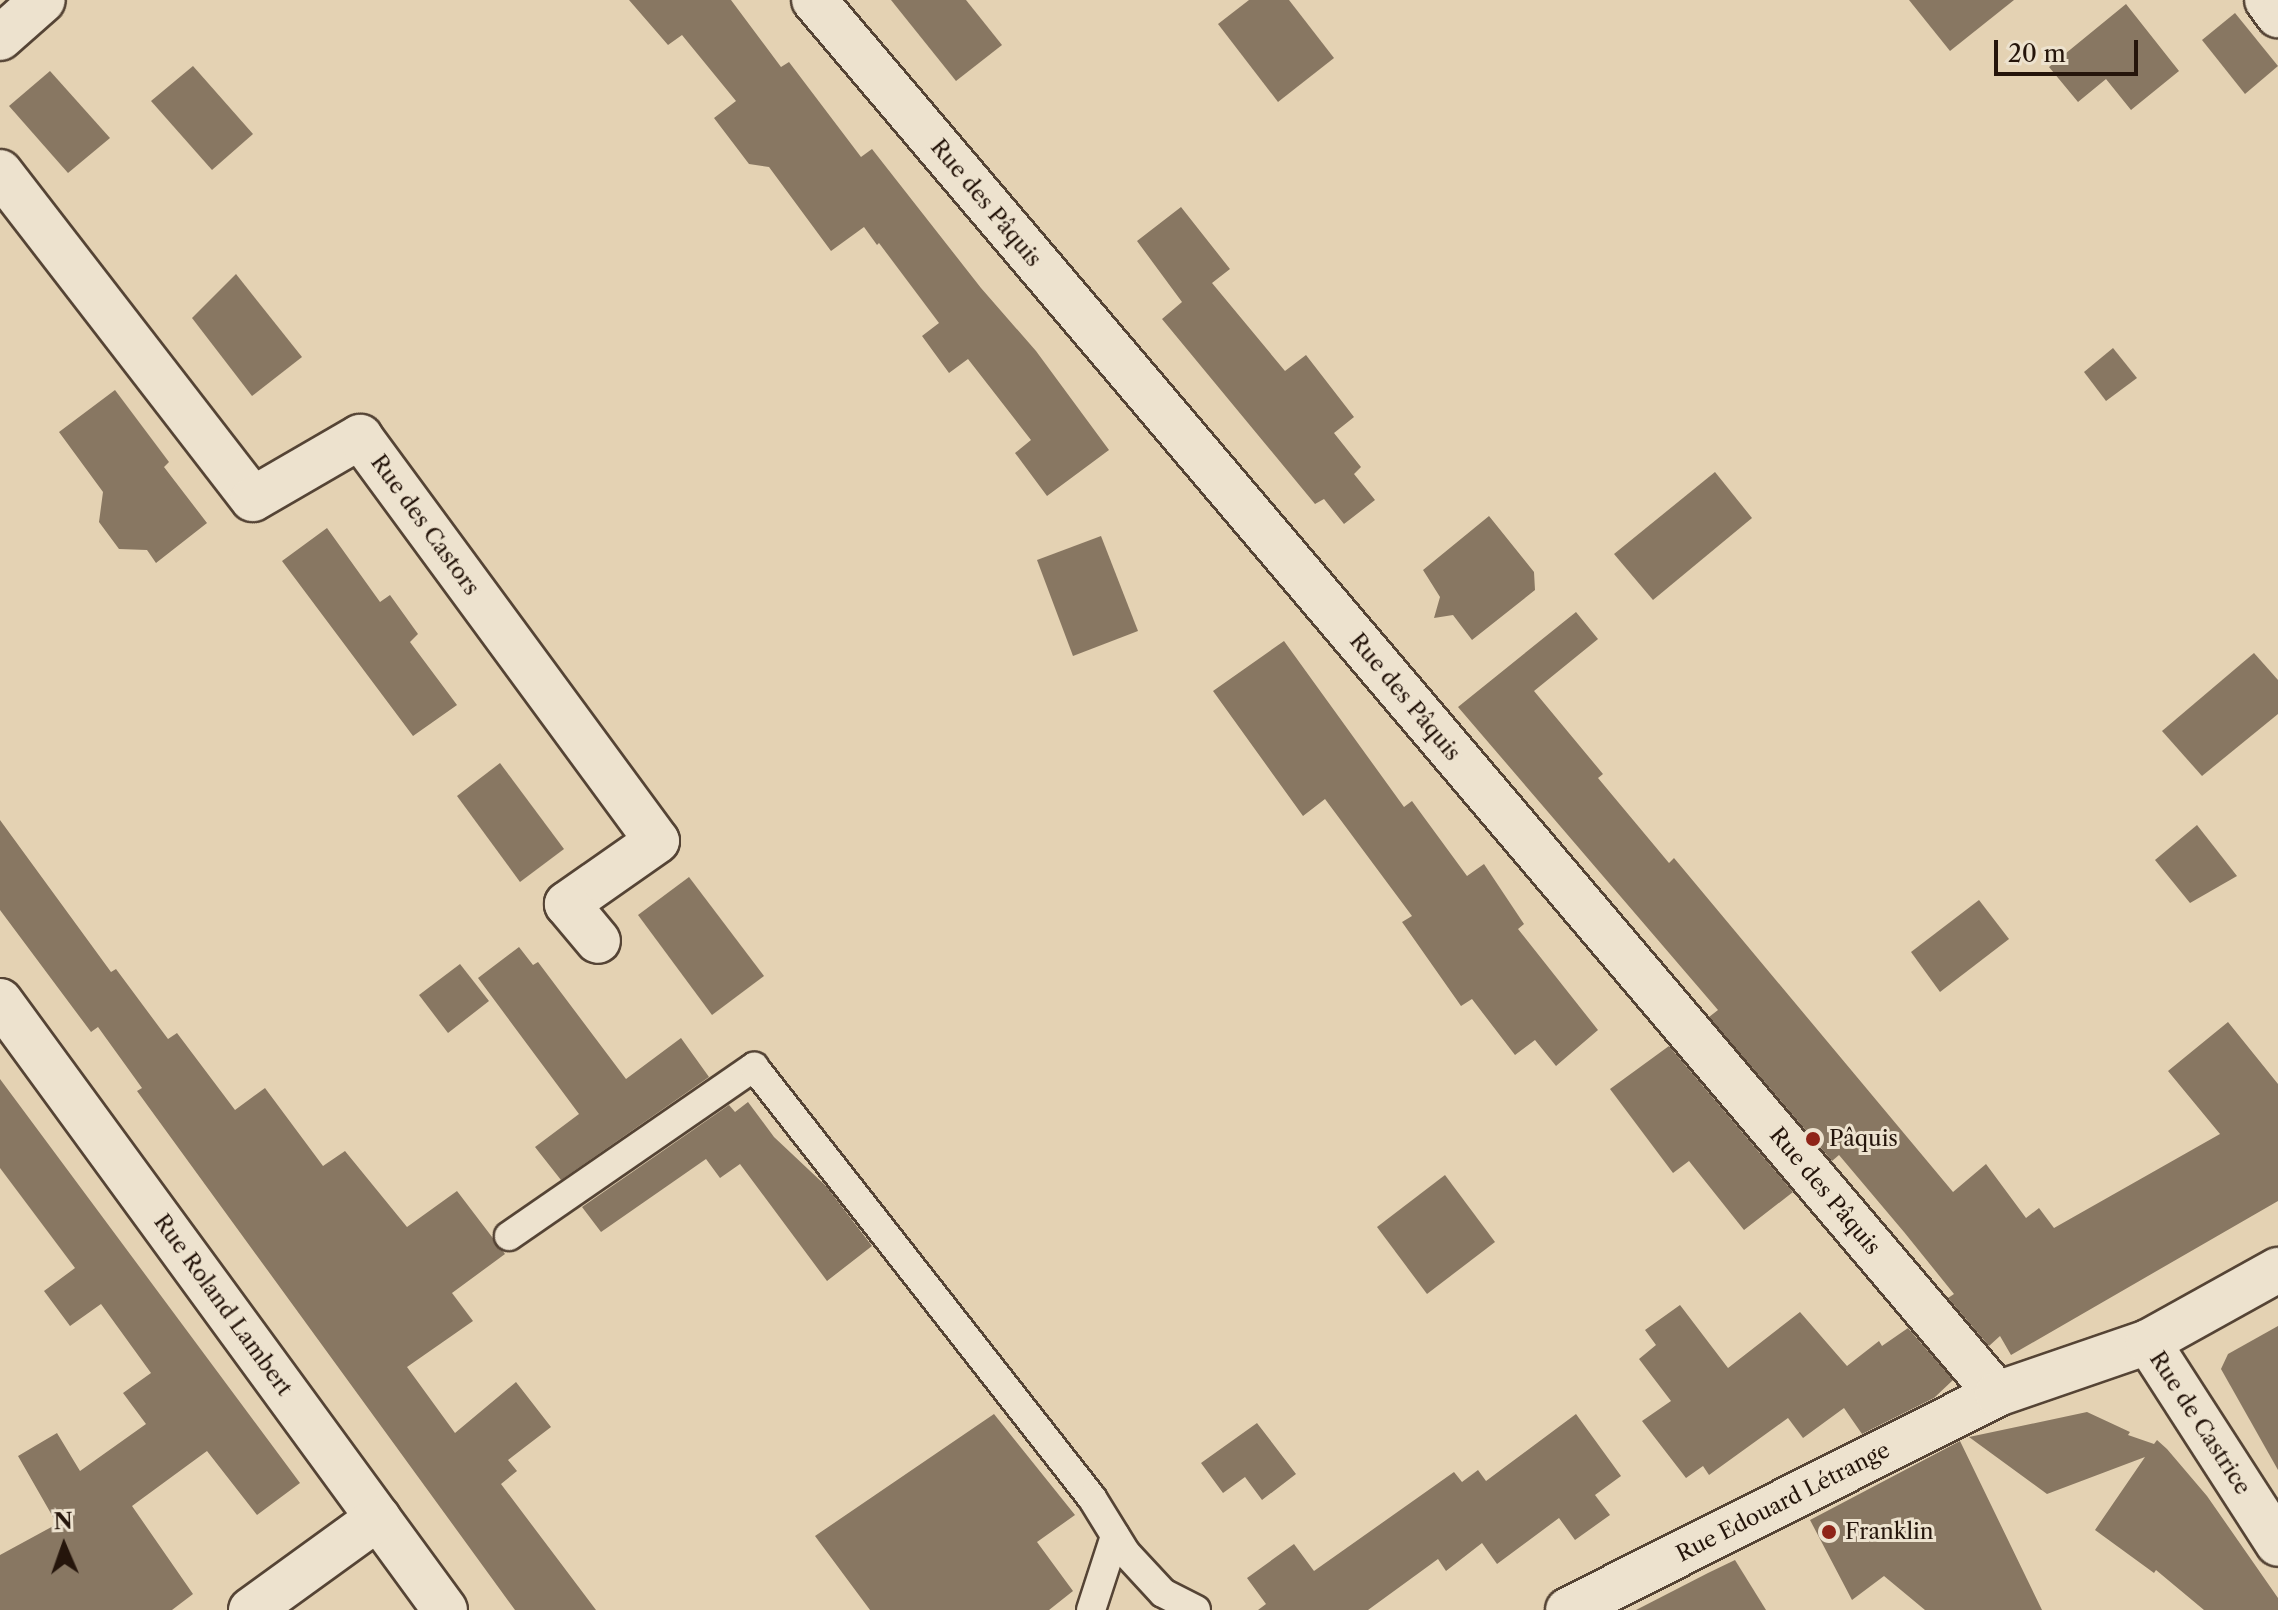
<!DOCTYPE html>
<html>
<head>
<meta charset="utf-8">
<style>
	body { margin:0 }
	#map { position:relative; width:2278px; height:1610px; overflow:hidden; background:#e4d2b3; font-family:"Libre Caslon Text",serif }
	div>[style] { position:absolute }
	.building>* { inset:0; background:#887762 }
	.roads { filter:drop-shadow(2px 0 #554435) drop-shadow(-2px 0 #554435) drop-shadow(0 2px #554435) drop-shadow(0 -2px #554435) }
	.service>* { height:28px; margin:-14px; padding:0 14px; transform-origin:14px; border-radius:14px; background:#ede2ce }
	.minor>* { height:44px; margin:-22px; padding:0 22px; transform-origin:22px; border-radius:22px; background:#ede2ce }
	.dots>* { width:22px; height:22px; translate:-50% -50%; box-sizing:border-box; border:4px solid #ede2ce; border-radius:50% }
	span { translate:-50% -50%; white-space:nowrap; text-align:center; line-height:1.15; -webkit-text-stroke:6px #ede2ce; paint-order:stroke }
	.street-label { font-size:22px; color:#25150b }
	.poi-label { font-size:22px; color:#25150b }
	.left { translate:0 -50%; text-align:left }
	.north { position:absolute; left:24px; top:1506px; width:80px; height:80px; -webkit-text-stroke:6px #ede2ce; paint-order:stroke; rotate:358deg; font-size:22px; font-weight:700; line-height:32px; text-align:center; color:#25150b }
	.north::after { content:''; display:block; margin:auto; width:28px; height:36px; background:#25150b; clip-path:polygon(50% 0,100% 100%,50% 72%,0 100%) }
	.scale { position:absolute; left:1994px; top:40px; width:144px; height:36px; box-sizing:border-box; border:4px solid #25150b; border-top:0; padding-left:10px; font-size:24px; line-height:28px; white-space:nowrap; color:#25150b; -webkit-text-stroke:6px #ede2ce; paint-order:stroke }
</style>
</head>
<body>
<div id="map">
	<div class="building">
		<div style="clip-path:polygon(629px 0,731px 0,781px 67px,789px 62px,861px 157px,872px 149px,981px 288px,1036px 351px,1109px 450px,1047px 496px,1015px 453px,1031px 440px,968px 359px,949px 373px,922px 336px,939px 323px,879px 243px,877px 245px,864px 227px,831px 251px,769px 167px,749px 164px,714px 118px,736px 101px,682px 35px,668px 45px)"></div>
		<div style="clip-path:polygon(891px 0,966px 0,1002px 45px,956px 81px)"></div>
		<div style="clip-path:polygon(1249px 0,1289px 0,1334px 58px,1278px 102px,1218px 24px)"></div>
		<div style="clip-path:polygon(1909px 0,2014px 0,1950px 51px)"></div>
		<div style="clip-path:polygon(2126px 4px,2179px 71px,2131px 110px,2106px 79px,2078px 102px,2049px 67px)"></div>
		<div style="clip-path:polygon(2235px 13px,2278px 66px,2245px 94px,2202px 40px)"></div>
		<div style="clip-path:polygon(193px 66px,253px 134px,212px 170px,151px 101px)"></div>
		<div style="clip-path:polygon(50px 71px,110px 138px,68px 173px,9px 106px)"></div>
		<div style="clip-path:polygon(1181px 207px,1230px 269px,1212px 283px,1285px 371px,1306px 355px,1354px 417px,1334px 433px,1361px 467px,1354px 474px,1375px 500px,1344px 524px,1324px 499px,1315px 504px,1162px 319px,1182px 302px,1137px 241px)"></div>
		<div style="clip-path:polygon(236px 274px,302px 357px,252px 396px,192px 318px)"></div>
		<div style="clip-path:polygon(2113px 348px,2137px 378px,2106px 401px,2084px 372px)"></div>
		<div style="clip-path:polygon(115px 390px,169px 462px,164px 467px,207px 523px,156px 563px,147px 550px,119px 549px,99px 522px,103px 492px,59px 432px)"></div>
		<div style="clip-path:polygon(1715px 472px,1752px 518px,1653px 600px,1614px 554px)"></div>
		<div style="clip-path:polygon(1489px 516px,1534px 572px,1535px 590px,1472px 640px,1453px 615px,1434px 618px,1440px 597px,1423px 570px)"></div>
		<div style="clip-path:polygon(327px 528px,380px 602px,390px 595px,418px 634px,410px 642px,457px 705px,413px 736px,282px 561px)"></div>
		<div style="clip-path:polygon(1101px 536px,1138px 631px,1073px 656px,1037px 560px)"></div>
		<div style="clip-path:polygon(1576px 612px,1598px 639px,1534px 691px,1603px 774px,1598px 778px,1669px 863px,1674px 858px,1953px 1192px,1986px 1164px,2026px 1218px,2039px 1208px,2054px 1228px,2220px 1134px,2168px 1071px,2228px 1022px,2278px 1084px,2278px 1201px,2011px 1355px,2000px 1336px,1989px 1346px,1948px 1298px,1954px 1294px,1904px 1232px,1839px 1155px,1832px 1161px,1709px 1017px,1718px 1010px,1458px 707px)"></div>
		<div style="clip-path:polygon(1284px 641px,1404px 807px,1412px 801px,1467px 876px,1484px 864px,1524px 924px,1518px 929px,1598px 1030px,1556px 1066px,1535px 1040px,1515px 1055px,1472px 999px,1461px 1006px,1402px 922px,1412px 916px,1325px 799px,1303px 816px,1213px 691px)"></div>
		<div style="clip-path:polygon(2254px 653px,2278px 680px,2278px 714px,2202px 776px,2162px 731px)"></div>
		<div style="clip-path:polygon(500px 763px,564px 849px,520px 882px,457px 796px)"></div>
		<div style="clip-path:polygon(0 820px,111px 972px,116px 969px,168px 1039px,177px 1033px,235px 1110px,265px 1088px,323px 1166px,345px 1151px,407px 1227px,457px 1191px,505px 1254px,452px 1293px,473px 1321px,407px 1367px,455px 1433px,516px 1382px,551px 1427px,508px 1460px,517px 1471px,501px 1484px,596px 1610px,515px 1610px,137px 1091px,142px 1088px,98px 1027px,91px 1032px,0 910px)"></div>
		<div style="clip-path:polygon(2197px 825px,2237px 876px,2190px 903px,2155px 860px)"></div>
		<div style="clip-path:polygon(689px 877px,764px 976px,712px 1015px,638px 915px)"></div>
		<div style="clip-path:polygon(1979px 900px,2009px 939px,1940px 992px,1911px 952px)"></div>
		<div style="clip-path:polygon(519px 947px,533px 965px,538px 962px,626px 1079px,681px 1038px,709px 1077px,561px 1180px,535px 1147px,579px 1114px,478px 978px)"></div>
		<div style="clip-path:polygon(460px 964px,489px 1001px,448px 1033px,419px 995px)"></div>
		<div style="clip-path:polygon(1669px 1046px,1793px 1192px,1744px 1230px,1689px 1161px,1673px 1173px,1610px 1089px)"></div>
		<div style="clip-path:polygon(0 1079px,300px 1483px,257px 1515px,207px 1451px,132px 1506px,193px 1594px,172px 1610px,0 1610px,0 1555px,57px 1524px,18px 1456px,57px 1433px,80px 1471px,146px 1424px,123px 1393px,151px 1373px,101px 1304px,70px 1326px,44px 1291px,75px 1268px,0 1168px)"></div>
		<div style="clip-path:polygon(748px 1102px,774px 1137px,826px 1186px,872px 1246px,827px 1281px,740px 1164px,720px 1178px,706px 1159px,601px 1232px,582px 1207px,729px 1105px,735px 1112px)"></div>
		<div style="clip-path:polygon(1445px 1175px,1495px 1242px,1427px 1294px,1377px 1227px)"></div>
		<div style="clip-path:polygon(1680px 1305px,1728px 1368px,1800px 1312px,1847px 1366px,1879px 1341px,1882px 1346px,1908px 1328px,1953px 1380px,1934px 1398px,1862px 1434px,1844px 1408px,1803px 1438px,1788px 1418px,1709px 1475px,1703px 1466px,1686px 1478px,1642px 1421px,1671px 1401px,1639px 1359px,1656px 1345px,1645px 1330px)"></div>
		<div style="clip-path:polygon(2278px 1326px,2278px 1470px,2221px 1369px,2228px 1354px)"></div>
		<div style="clip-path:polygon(2087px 1412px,2130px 1432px,2128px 1435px,2154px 1444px,2157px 1440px,2167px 1449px,2207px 1496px,2278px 1598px,2278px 1610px,2204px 1610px,2156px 1570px,2154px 1573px,2095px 1530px,2145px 1457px,2047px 1494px,1969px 1437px)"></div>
		<div style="clip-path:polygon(994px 1414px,1075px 1515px,1037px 1542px,1073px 1591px,1049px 1610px,870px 1610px,815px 1536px)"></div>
		<div style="clip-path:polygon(1576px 1414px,1621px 1476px,1595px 1495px,1610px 1515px,1575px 1540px,1559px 1518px,1497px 1564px,1482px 1543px,1446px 1571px,1438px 1559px,1368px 1610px,1258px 1610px,1266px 1604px,1247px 1578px,1294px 1544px,1314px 1571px,1454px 1472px,1462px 1482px,1478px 1470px,1486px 1481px)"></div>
		<div style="clip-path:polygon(1257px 1423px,1296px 1474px,1262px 1500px,1245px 1477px,1223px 1493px,1201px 1463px)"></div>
		<div style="clip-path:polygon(1960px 1441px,2042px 1610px,1925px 1610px,1884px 1576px,1852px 1600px,1810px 1520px)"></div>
		<div style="clip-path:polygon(1735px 1560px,1766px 1610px,1636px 1610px,1708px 1573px)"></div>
	</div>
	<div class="roads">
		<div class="service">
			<div style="left:509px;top:1236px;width:298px;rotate:-34.6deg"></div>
			<div style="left:754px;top:1067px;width:548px;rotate:51.9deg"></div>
			<div style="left:1092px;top:1498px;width:65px;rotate:58.3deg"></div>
			<div style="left:1126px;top:1553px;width:54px;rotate:47.2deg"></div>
			<div style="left:1163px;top:1593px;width:37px;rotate:27deg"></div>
			<div style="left:1091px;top:1610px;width:78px;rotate:-72deg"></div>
		</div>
		<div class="minor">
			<div style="left:814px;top:0;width:1828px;rotate:49.68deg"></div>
			<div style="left:2267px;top:0;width:19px;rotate:54deg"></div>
			<div style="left:0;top:38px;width:57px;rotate:-41.5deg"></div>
			<div style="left:0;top:172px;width:413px;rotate:52.3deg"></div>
			<div style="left:253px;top:499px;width:124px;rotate:-30.1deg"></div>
			<div style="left:360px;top:437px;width:501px;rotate:53.68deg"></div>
			<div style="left:657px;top:841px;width:110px;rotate:145deg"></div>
			<div style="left:567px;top:904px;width:48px;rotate:50deg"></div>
			<div style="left:0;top:1001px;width:754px;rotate:53.84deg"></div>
			<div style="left:2148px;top:1342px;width:240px;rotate:57.2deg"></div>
			<div style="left:251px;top:1610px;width:157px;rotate:-35.9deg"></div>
			<div style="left:1568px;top:1610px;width:480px;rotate:-26.7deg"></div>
			<div style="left:1997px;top:1394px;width:160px;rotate:-19deg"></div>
			<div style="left:2148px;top:1342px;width:149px;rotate:-29deg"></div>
		</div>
	</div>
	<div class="dots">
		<div style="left:1813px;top:1139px;background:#8f2418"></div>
		<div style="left:1829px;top:1532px;background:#8f2418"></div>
	</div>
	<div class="street-label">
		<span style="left:986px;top:203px;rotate:50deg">Rue des Pâquis</span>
		<span style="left:425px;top:525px;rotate:54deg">Rue des Castors</span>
		<span style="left:1405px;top:697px;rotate:50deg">Rue des Pâquis</span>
		<span style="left:1825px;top:1191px;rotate:50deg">Rue des Pâquis</span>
		<span style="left:223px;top:1305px;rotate:54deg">Rue Roland Lambert</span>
		<span style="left:2200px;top:1423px;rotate:57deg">Rue de Castrice</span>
		<span style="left:1783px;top:1502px;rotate:-27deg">Rue Edouard Létrange</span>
	</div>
	<div class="poi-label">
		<span class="left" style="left:1829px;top:1139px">Pâquis</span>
		<span class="left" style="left:1845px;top:1532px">Franklin</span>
	</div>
	<div class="north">N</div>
	<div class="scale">20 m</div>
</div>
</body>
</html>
